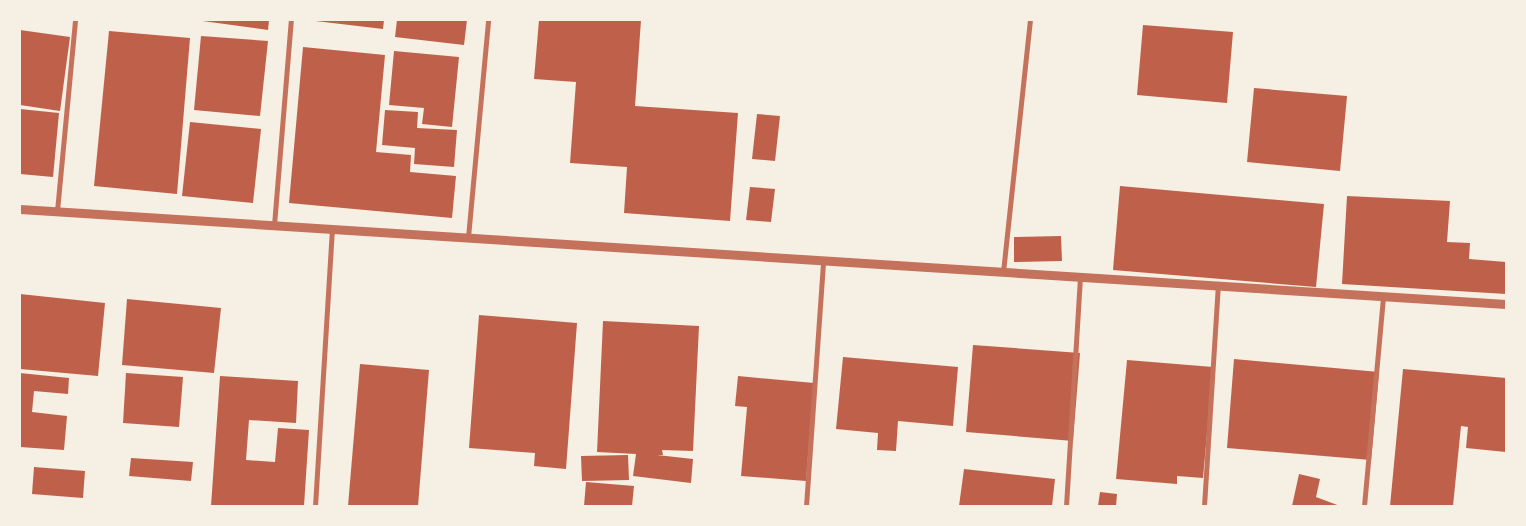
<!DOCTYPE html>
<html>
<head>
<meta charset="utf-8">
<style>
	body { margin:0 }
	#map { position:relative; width:1526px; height:526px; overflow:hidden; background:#f6efe4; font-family:"IBM Plex Serif",serif }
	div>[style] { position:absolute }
	.building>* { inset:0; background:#bf614a }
	.minor>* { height:5px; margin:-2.5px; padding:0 2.5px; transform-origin:2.5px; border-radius:2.5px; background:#c5725c }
	.tertiary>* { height:9px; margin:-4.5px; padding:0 4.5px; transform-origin:4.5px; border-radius:4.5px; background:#c5725c }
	span { translate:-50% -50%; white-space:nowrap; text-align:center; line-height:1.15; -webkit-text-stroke:4px #f6efe4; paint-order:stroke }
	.frame { position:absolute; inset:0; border:21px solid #f6efe4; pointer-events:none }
</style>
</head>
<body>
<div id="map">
	<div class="building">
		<div style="clip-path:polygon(195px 20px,269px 20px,268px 30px)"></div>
		<div style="clip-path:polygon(307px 20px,384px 20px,383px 29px)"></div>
		<div style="clip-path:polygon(397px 20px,467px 20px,464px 45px,395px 37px)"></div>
		<div style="clip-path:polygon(539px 20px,641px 20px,635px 106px,738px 113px,730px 221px,624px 213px,627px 167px,570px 163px,576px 82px,534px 79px)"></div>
		<div style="clip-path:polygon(1143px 25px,1233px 32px,1227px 103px,1137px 95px)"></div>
		<div style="clip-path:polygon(20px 30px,70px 37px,60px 111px,20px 105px)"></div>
		<div style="clip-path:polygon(109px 31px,190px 38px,177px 194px,94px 186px)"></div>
		<div style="clip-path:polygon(201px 36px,268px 41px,260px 116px,194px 110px)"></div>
		<div style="clip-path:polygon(303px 47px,385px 55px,376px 152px,411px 155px,410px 172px,456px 176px,452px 218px,289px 203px)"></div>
		<div style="clip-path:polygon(394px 51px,459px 57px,452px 127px,422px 124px,424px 108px,389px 105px)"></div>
		<div style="clip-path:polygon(1254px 88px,1347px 96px,1340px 171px,1247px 162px)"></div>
		<div style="clip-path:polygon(20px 109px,59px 113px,53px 177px,20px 174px)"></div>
		<div style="clip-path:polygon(385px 110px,418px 112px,417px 128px,457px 130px,454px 167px,414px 164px,415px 148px,382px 145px)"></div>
		<div style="clip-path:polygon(757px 114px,780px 116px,775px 161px,752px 159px)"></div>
		<div style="clip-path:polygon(190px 122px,261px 129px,253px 203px,182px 196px)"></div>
		<div style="clip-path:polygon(1120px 186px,1324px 204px,1316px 287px,1113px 270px)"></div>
		<div style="clip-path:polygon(750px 187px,775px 189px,771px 222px,746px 220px)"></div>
		<div style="clip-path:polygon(1347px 196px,1450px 201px,1447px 242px,1470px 243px,1469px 259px,1506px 262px,1506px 294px,1342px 284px)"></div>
		<div style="clip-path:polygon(1061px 236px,1062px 261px,1014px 262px,1014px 237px)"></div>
		<div style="clip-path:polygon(20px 294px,105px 303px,98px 376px,20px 369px)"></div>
		<div style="clip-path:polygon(127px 299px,221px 308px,214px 373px,122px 365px)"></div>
		<div style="clip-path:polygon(479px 315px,577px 323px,566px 469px,534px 466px,535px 453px,469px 448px)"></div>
		<div style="clip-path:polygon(603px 321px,699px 326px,693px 451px,662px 450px,663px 455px,657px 455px,693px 459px,691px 483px,633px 476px,636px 454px,597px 452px)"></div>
		<div style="clip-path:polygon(973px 345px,1080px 353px,1073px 441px,966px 432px)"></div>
		<div style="clip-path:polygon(843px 357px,958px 367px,953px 426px,898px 421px,896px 451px,877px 450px,878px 433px,836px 429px)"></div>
		<div style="clip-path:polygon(1234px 359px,1379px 372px,1371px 460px,1227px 448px)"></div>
		<div style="clip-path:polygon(1127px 360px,1213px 367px,1203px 478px,1177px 476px,1177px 484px,1116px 479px)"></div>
		<div style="clip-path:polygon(360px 364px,429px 370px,418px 506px,348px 506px)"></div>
		<div style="clip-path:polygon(1403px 369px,1506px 378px,1506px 452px,1466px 448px,1468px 427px,1461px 426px,1453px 506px,1390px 506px)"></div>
		<div style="clip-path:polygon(20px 373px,69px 378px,68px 394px,34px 391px,32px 412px,67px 416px,64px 450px,20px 447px)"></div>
		<div style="clip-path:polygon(126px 373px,183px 377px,179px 427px,123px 423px)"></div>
		<div style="clip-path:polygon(220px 376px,298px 381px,296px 423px,249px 420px,246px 460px,275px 462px,278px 428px,309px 430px,304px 506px,211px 506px)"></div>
		<div style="clip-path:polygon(738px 376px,814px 383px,806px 481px,741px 476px,747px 407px,735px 406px)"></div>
		<div style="clip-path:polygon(628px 455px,629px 480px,582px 481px,581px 456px)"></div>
		<div style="clip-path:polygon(131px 458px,193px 462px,191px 481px,129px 476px)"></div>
		<div style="clip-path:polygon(34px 467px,85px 471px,83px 498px,32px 494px)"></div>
		<div style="clip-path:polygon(964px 469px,1055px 479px,1052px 506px,959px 506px)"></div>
		<div style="clip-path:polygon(1299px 474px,1320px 479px,1316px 497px,1340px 506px,1292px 506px)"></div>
		<div style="clip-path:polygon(586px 482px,634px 486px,632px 506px,584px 506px)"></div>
		<div style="clip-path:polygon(1100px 492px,1117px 494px,1116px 506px,1098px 506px)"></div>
	</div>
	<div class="minor">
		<div style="left:57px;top:211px;width:192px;rotate:-84.6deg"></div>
		<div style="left:274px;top:225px;width:206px;rotate:-85.3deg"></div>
		<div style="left:468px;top:237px;width:218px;rotate:-84.7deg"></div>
		<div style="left:1003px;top:272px;width:253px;rotate:-83.9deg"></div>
		<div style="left:315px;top:506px;width:279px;rotate:-86.5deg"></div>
		<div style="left:806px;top:506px;width:247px;rotate:-86deg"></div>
		<div style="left:1066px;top:506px;width:229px;rotate:-86.5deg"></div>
		<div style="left:1204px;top:506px;width:221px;rotate:-86.4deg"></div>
		<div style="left:1364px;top:506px;width:211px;rotate:-84.8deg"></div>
	</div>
	<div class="tertiary">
		<div style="left:20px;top:209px;width:1489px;rotate:3.66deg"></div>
	</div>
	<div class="frame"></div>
</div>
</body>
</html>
